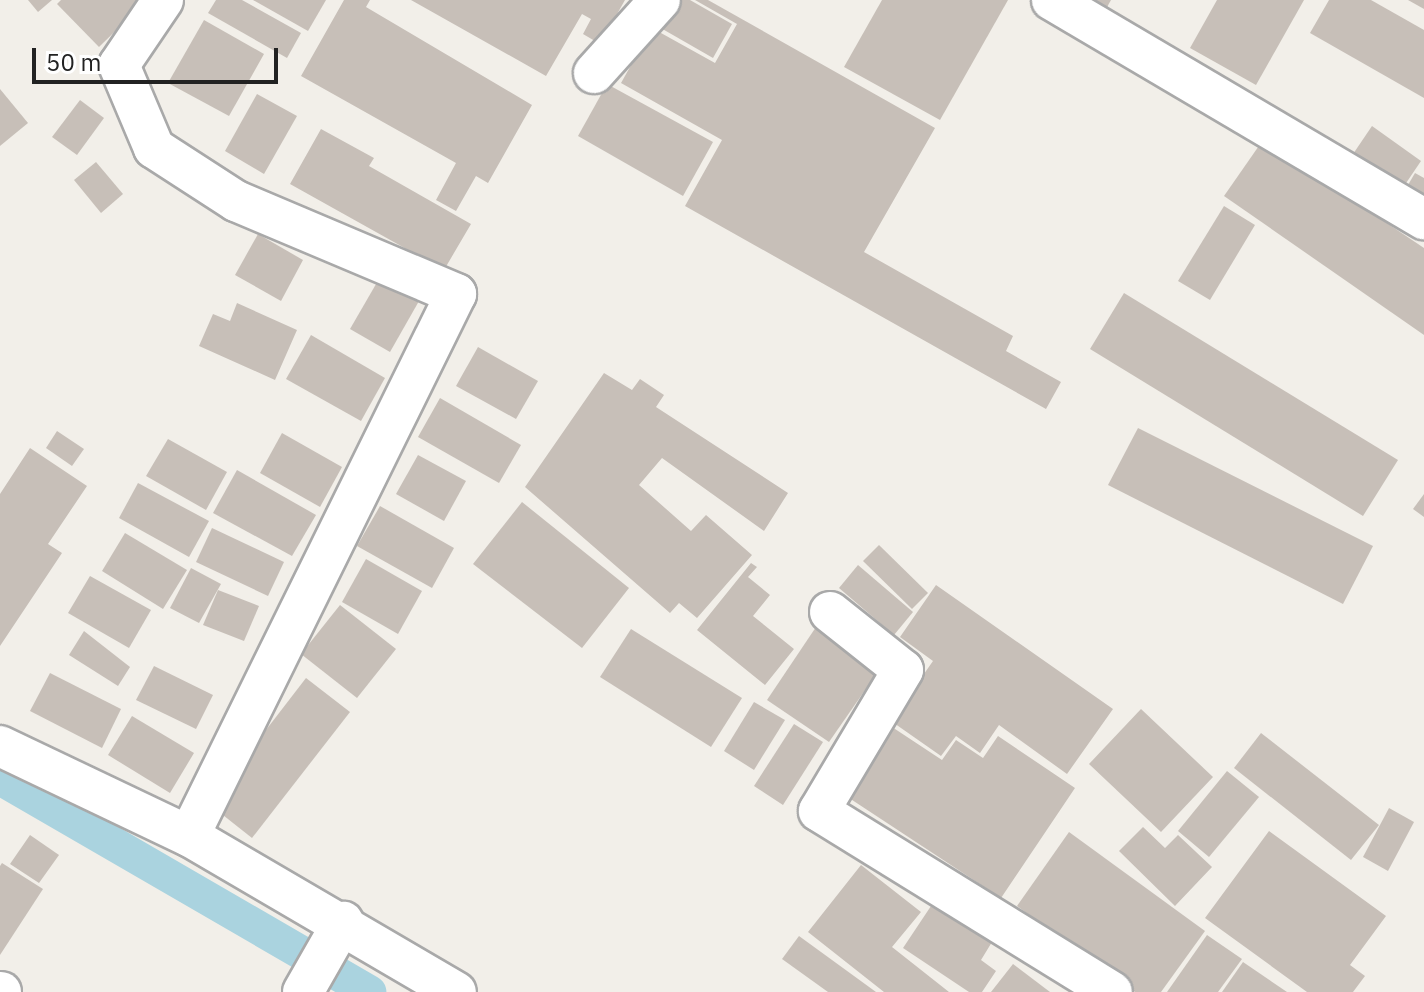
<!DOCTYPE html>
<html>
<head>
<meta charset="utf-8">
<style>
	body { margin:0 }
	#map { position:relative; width:1424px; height:992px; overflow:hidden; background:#f2efe9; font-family:"IBM Plex Sans",sans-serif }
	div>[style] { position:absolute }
	.canal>* { height:34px; margin:-17px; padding:0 17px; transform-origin:17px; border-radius:17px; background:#aad3df }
	.building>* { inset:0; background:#c7bfb8 }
	.roads { filter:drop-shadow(2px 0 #a9a9a9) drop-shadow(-2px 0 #a9a9a9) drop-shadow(0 2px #a9a9a9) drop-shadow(0 -2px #a9a9a9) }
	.minor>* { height:40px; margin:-20px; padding:0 20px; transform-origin:20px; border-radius:20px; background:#fff }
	span { translate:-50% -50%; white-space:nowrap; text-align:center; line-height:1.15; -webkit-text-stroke:8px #fff; paint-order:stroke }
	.scale { position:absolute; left:32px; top:48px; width:246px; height:36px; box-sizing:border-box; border:4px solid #222; border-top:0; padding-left:10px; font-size:24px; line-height:28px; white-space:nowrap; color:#222; -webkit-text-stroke:6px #fff; paint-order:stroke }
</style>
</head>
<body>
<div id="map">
	<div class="canal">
		<div style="left:0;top:778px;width:427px;rotate:30.1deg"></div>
	</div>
	<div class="building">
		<div style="clip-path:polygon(28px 0,52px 0,38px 12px)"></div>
		<div style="clip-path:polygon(61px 0,139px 0,143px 4px,99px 47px,57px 4px)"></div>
		<div style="clip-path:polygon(216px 0,242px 0,301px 33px,287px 58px,208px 13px)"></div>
		<div style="clip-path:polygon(253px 0,326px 0,308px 31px)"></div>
		<div style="clip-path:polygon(344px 0,370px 0,366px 7px,532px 105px,488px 183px,476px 176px,456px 211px,436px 200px,456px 163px,301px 76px)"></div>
		<div style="clip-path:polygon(411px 0,625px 0,600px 44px,583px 34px,591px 19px,582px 14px,546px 76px)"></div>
		<div style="clip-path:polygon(675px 0,690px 0,732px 24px,713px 58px,659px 27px)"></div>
		<div style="clip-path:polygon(695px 0,708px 0,935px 128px,864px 252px,1013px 336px,1006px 351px,1061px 382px,1046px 409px,685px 206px,722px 140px,621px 83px,652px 28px,715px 63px,737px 24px)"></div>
		<div style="clip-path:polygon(882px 0,1008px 0,940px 120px,844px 67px)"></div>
		<div style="clip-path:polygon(1090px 0,1111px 0,1106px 9px)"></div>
		<div style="clip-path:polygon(1217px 0,1304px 0,1256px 85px,1190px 48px)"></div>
		<div style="clip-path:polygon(1329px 0,1371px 0,1424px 30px,1424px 98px,1310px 33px)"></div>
		<div style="clip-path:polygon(1408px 0,1424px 0,1424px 9px)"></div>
		<div style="clip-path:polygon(204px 20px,264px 54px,229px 116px,168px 83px)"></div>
		<div style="clip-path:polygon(607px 84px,713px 142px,683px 196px,578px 136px)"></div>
		<div style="clip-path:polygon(0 89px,28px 123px,0 146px)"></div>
		<div style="clip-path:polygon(257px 94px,297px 116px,264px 174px,225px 151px)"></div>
		<div style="clip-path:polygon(80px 100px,104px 118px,77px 155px,52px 137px)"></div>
		<div style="clip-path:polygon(1372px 126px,1421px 161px,1400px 192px,1351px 157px)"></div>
		<div style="clip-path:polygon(321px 129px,374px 158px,369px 166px,471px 224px,444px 270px,290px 184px)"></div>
		<div style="clip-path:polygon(1263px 140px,1424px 248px,1424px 335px,1224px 196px)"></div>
		<div style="clip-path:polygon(96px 162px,123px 194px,101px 213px,74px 180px)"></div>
		<div style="clip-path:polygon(1415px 173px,1424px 178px,1424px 201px,1405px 190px)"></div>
		<div style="clip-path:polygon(1224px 206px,1255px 225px,1210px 300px,1178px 281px)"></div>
		<div style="clip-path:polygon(258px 234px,303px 260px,281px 301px,235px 275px)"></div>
		<div style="clip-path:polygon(383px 272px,423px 294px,390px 352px,350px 329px)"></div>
		<div style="clip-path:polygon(1124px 293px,1398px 460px,1363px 516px,1090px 349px)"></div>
		<div style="clip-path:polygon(237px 303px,297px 330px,275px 380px,199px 346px,213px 314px,230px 321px)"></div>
		<div style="clip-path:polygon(311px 335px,385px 378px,361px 421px,286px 379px)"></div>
		<div style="clip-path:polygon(478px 347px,538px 381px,516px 419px,456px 386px)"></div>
		<div style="clip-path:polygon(604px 373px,632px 390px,640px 379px,664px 395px,656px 407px,788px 493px,764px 531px,662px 458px,639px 485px,691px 531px,706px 515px,752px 555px,697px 618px,679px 603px,670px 613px,525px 487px)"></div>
		<div style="clip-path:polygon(440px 398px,521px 445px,499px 483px,418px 437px)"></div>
		<div style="clip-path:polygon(1138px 428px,1373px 546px,1343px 604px,1108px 485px)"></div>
		<div style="clip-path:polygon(57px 431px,84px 449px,72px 466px,46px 448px)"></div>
		<div style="clip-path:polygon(282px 433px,342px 467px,320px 507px,260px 473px)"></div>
		<div style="clip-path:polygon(168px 439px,227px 472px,206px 510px,146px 476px)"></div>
		<div style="clip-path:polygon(30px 448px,87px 486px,48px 544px,62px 553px,0 646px,0 494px)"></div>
		<div style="clip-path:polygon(418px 455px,466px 481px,444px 521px,396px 494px)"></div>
		<div style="clip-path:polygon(237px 470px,316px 515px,292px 556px,213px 513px)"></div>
		<div style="clip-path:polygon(138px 483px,209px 521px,189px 557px,119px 518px)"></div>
		<div style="clip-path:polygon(1424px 494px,1424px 517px,1413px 509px)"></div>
		<div style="clip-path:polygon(522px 502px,629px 588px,582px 648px,473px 564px)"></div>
		<div style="clip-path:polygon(380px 506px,454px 548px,432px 588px,357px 546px)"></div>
		<div style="clip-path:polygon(212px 528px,284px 562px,268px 596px,196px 562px)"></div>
		<div style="clip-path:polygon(125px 533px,187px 570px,163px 609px,102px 571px)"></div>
		<div style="clip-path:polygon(879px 545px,928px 593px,912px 609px,863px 561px)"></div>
		<div style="clip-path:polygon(366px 559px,422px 591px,398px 634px,342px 602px)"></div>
		<div style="clip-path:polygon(751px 563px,757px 567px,748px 577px,770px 595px,753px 616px,794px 649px,765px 685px,697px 630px)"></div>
		<div style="clip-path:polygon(858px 565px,913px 612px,894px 635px,839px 588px)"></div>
		<div style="clip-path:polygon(191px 568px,221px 584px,199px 623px,170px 608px)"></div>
		<div style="clip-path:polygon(90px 576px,151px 610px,129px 648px,68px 613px)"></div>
		<div style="clip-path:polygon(936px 585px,1113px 709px,1067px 774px,999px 725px,980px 753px,956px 736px,941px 756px,891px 721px,933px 661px,900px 637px)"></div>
		<div style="clip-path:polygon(218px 590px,259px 606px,244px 641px,203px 625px)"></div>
		<div style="clip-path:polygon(340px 605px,396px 649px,357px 698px,301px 654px)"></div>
		<div style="clip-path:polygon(816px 627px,879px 670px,829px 742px,767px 700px)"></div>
		<div style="clip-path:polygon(631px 629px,742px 698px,711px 747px,600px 677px)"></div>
		<div style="clip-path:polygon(84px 631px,130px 667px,118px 686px,69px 655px)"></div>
		<div style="clip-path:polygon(154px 666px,213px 695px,196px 729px,136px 700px)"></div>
		<div style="clip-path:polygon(50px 673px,121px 709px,102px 748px,30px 711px)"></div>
		<div style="clip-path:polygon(306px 678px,350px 712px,252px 838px,209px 804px)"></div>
		<div style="clip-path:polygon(754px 702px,785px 720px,754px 770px,724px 751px)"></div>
		<div style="clip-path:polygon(1141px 709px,1213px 777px,1161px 832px,1089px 764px)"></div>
		<div style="clip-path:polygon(132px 716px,194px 753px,170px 793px,108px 755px)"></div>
		<div style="clip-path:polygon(794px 724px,823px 742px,783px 805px,754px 786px)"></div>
		<div style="clip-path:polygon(889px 725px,942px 760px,956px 740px,983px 758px,998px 736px,1075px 788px,1001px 898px,843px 794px)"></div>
		<div style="clip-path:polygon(1261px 733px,1379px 825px,1351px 860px,1234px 768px)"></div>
		<div style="clip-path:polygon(1227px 771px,1259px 797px,1209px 857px,1178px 831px)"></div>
		<div style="clip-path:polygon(1389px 808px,1414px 822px,1388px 871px,1363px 857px)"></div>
		<div style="clip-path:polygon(1143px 827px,1165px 848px,1178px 835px,1212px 867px,1175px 906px,1119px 851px)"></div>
		<div style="clip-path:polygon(1269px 831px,1386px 916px,1350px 965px,1365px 976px,1353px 992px,1307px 992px,1205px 918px)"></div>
		<div style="clip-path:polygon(1069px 832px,1205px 931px,1161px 992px,1135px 992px,1017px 906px)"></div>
		<div style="clip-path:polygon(30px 835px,59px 855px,39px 883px,10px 864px)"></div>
		<div style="clip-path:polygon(2px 863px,43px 889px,0 955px,0 866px)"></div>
		<div style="clip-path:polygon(861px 865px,921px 912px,892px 947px,949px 992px,884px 992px,808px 932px)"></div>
		<div style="clip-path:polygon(933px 903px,992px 942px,981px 960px,996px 971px,982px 992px,969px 992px,903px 948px)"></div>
		<div style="clip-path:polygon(1207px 935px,1242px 959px,1218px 992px,1167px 992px)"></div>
		<div style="clip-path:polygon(799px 936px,876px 992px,828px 992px,782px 959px)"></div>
		<div style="clip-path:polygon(1243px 962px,1287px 992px,1222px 992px)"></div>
		<div style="clip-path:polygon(1013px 964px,1050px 992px,991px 992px)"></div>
	</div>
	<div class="roads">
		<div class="minor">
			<div style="left:163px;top:0;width:78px;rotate:124.1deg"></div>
			<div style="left:119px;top:65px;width:90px;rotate:67.1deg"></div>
			<div style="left:154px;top:148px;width:98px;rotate:32.9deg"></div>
			<div style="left:236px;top:201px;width:239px;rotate:22.9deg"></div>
			<div style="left:456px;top:294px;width:604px;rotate:116.23deg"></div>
			<div style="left:1052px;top:0;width:432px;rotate:30.5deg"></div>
			<div style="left:594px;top:73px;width:98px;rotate:-47.9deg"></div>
			<div style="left:830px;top:612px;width:93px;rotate:38.5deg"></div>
			<div style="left:903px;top:670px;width:164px;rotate:120.8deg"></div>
			<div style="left:819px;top:811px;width:344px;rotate:31.7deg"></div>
			<div style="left:0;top:746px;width:209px;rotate:25.5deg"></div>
			<div style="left:189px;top:836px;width:309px;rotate:30.3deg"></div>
			<div style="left:0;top:992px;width:1px"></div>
			<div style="left:303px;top:992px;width:81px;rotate:-60.3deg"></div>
		</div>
	</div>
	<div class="scale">50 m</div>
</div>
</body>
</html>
